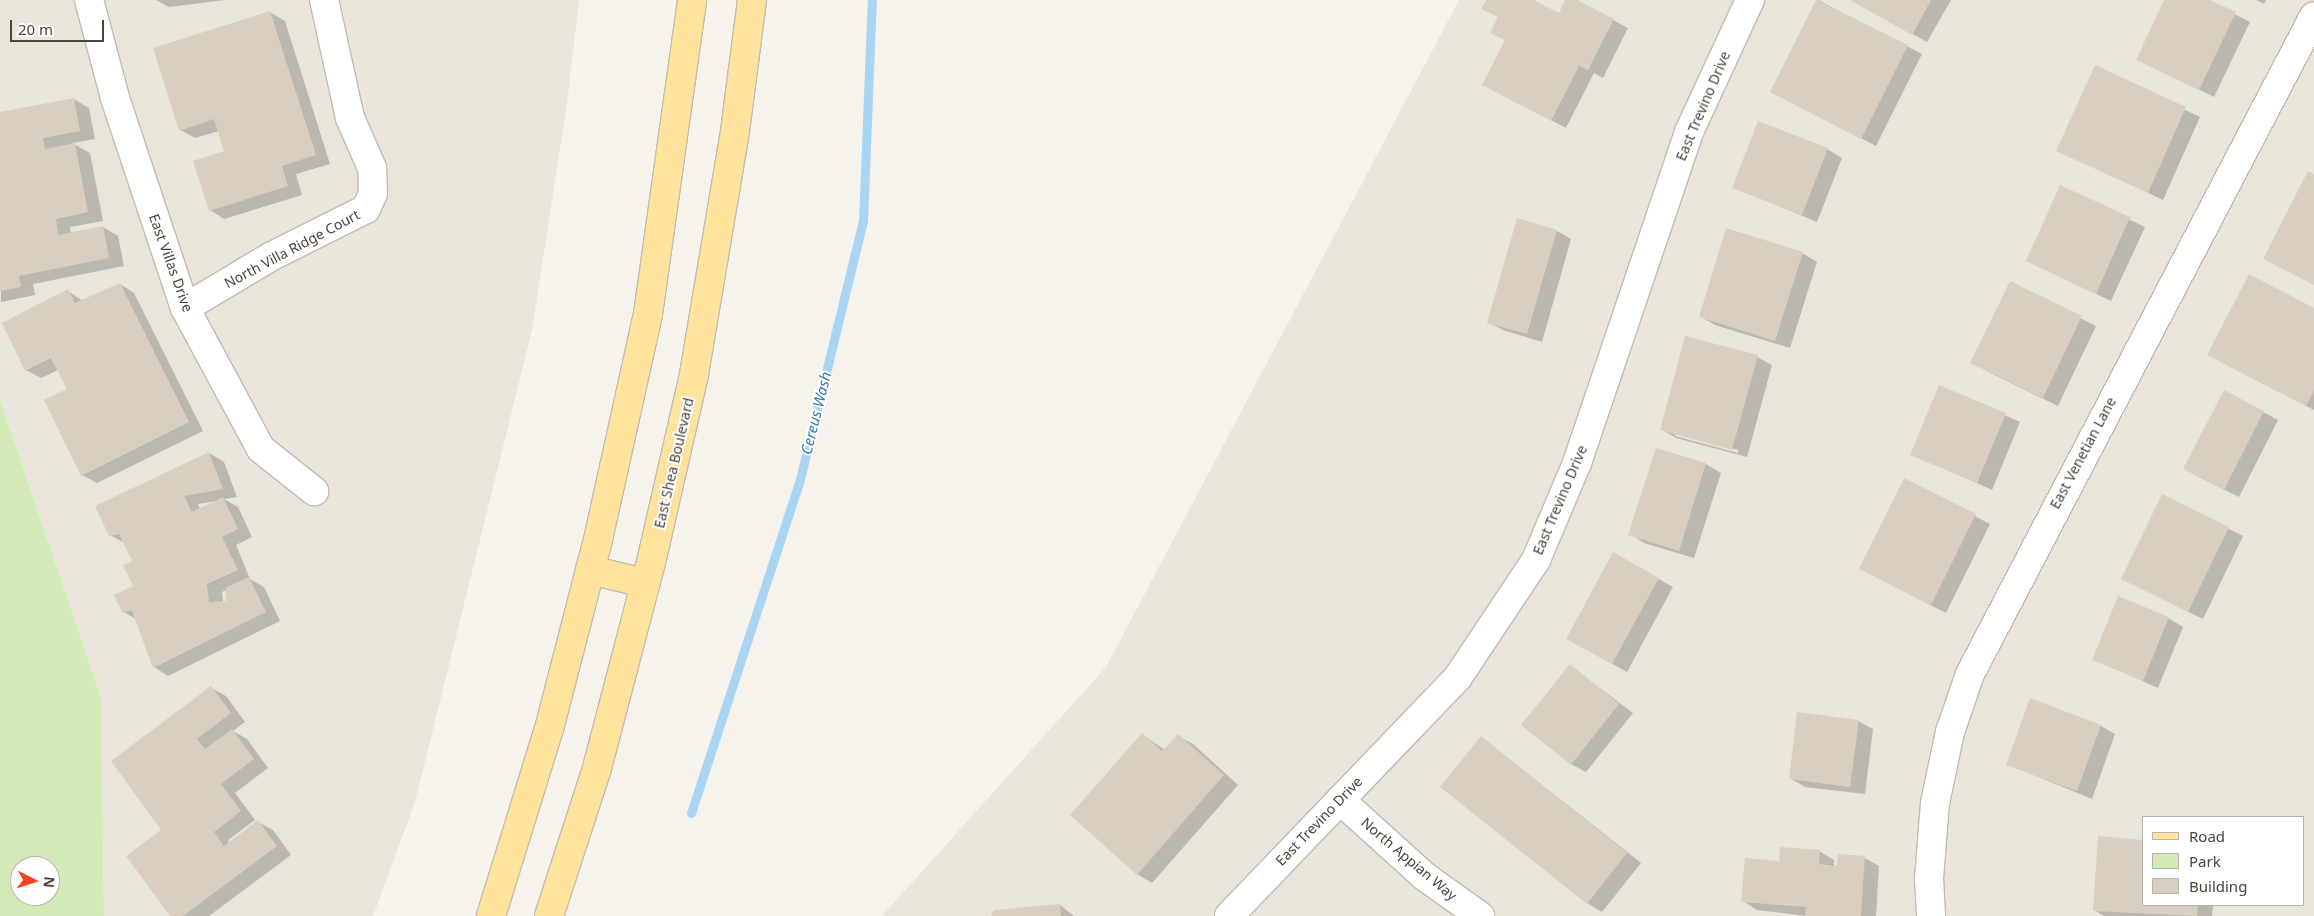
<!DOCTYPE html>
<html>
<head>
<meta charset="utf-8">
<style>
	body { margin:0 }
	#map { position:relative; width:2314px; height:916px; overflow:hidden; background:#f6f3ec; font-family:"Noto Sans",sans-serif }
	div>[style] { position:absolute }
	.residential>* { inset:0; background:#eae5da }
	.green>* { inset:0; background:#d2eab5 }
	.shadow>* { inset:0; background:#0003 }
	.stream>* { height:9px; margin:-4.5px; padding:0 4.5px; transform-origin:4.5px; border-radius:4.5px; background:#a9d4f2 }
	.building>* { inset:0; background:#d8cfc1 }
	.roads { filter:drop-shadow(1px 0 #c2bbae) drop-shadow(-1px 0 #c2bbae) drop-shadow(0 1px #c2bbae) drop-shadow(0 -1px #c2bbae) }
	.minor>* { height:28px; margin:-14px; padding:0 14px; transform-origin:14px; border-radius:14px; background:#fff }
	.major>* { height:28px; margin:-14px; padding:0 14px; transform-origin:14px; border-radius:14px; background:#ffe39c }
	span { translate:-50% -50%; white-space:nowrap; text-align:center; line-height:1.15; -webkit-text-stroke:4px #fff; paint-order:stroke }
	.street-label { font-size:14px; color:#4b4439 }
	.water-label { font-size:15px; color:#2e7ab2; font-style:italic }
	.legend { position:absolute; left:2142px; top:816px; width:162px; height:90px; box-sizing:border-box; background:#fff; border:1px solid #b7b4b0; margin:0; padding:6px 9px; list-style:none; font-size:15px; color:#4b4439 }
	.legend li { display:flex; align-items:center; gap:10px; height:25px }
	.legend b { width:25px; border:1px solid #b7b4b0 }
	.north { position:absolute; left:10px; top:856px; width:50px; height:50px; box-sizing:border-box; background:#fff; border:1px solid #b7b4b0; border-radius:50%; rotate:95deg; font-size:14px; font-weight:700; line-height:20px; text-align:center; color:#4b4439 }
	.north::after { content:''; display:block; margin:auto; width:18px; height:22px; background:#fc3f1d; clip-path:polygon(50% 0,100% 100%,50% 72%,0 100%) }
	.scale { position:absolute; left:10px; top:20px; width:94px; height:22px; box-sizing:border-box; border:2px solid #4b4439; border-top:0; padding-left:6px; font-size:15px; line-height:18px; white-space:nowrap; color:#4b4439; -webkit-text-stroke:4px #fff; paint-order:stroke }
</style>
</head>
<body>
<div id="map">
	<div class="residential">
		<div style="clip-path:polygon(0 0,579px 0,567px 103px,532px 330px,415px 802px,373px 916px,104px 916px,101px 697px,0 401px)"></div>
		<div style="clip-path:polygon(evenodd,1459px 0,2314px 0,2314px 916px,882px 916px,1106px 667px,1459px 0,2143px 817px,2303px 817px,2303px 905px,2143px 905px,2143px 817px)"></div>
	</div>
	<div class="green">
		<div style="clip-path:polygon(evenodd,0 401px,101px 697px,104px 916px,0 916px,0 401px,20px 866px,50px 866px,50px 896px,20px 896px,20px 866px)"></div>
	</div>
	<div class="shadow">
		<div style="clip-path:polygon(156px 0,225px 0,169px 7px)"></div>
		<div style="clip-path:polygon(1487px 0,1533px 0,1559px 15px,1566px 0,1575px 0,1628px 28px,1603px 78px,1594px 73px,1566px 128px,1499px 93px,1506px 40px,1499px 17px)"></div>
		<div style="clip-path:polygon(1818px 0,1922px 54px,1876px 146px,1771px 91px)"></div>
		<div style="clip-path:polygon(1852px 0,1951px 0,1927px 42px)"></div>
		<div style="clip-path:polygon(2166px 0,2207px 0,2250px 22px,2214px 97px,2138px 59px)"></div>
		<div style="clip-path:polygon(2256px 0,2266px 0,2264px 4px)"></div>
		<div style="clip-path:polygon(270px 12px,285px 21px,330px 164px,296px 174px,302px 195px,224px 219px,210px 210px,226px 152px,219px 131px,195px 138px,180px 130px)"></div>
		<div style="clip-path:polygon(2095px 67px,2200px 117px,2163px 200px,2058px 150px)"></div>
		<div style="clip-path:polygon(74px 99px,89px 108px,95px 139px,72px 143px,90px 153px,103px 221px,70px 227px,71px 233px,103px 227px,118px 236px,124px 266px,33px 284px,35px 295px,1px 302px,0 113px)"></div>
		<div style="clip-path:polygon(1827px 149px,1842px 158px,1817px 222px,1734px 187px)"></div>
		<div style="clip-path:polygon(2061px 187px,2145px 227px,2111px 301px,2027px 261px)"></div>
		<div style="clip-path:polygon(1557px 231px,1571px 239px,1542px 342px,1503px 330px,1488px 322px)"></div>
		<div style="clip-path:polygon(1802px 253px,1817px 262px,1790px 348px,1715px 325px,1700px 316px)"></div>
		<div style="clip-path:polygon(2010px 283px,2096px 326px,2058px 406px,1986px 371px)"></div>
		<div style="clip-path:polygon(120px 284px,134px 293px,203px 431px,97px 483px,82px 475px,68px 390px,58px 370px,41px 378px,26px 370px,68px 291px,83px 301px)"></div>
		<div style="clip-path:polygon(2314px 309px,2314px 410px,2223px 363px)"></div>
		<div style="clip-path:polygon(evenodd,1757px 357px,1772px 365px,1747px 457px,1676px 438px,1661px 429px,1757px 357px,1675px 433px,1738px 450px,1738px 453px,1675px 436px,1675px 433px)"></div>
		<div style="clip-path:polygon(1940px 386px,2020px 422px,1992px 490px,1912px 454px)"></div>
		<div style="clip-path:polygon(2263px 412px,2278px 420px,2239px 497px,2199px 477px)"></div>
		<div style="clip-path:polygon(1657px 449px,1706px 464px,1721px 473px,1694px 558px,1644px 543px,1630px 534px)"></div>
		<div style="clip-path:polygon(evenodd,209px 453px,224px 462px,237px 497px,224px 499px,238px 507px,252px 537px,236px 545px,250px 579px,264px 587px,280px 621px,168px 676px,154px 667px,136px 619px,122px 611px,134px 587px,133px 561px,125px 543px,110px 535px,209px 453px,217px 501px,200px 509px,198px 504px,217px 501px,209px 453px,226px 590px,227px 602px,223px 602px,222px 592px,226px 590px)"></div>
		<div style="clip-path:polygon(1905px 480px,1990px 524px,1946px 613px,1876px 577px)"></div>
		<div style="clip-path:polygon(2162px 496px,2243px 536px,2203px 619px,2122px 579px)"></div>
		<div style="clip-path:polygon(1614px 554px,1673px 587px,1627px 672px,1582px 647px)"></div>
		<div style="clip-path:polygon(2168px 618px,2183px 627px,2158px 688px,2094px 659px)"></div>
		<div style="clip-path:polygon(1570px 666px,1633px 713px,1586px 772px,1571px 764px)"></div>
		<div style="clip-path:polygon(211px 688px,226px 696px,245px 722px,233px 731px,247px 739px,268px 768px,235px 793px,255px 820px,228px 840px,230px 843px,258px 822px,273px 830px,291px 855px,209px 916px,172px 916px,163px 830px)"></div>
		<div style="clip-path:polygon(1858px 721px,1873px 729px,1865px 794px,1805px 787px,1790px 778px)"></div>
		<div style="clip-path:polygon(2101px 726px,2115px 734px,2092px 799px,2007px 764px)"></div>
		<div style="clip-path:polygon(1143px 735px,1165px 750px,1178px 736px,1193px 744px,1238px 785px,1152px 883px,1137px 874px)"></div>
		<div style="clip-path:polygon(1481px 737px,1641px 863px,1602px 912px,1587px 903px)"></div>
		<div style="clip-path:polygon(1819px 851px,1834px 860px,1834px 867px,1865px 858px,1879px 866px,1876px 916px,1806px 916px,1757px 910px,1743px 901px,1780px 863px)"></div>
		<div style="clip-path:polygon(1060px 905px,1074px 916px,992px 916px)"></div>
		<div style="clip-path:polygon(2143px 905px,2213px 905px,2212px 916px,2104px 916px,2094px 910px)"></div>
	</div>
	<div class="stream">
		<div style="left:691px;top:813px;width:351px;rotate:-71.9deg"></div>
		<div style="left:800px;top:479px;width:266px;rotate:-76.3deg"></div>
		<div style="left:863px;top:221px;width:221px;rotate:-87.7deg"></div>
	</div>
	<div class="building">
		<div style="clip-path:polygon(1486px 0,1533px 0,1559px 13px,1565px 0,1577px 0,1614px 19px,1588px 70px,1579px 66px,1551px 121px,1482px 85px,1505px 40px,1490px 33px,1498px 17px,1481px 9px)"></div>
		<div style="clip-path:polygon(1816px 0,1908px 45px,1861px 139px,1770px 92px)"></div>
		<div style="clip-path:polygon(1850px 0,1931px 0,1912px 35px)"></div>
		<div style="clip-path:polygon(2164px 0,2210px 0,2236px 12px,2199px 90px,2136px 60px)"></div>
		<div style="clip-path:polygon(270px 11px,316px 155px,282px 166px,288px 186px,209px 211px,193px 161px,224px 151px,214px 119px,179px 131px,153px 48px)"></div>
		<div style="clip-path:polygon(2095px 65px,2186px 107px,2148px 193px,2056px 151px)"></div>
		<div style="clip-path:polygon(74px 98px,80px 131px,43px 138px,45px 149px,75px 143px,88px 212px,56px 219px,58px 235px,103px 226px,109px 258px,19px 276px,21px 287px,0 291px,0 112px)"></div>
		<div style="clip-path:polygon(1758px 121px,1828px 148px,1802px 215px,1732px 188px)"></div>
		<div style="clip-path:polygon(2308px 171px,2314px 174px,2314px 285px,2263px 259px)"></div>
		<div style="clip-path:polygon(2060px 185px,2130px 217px,2096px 294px,2026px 261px)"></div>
		<div style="clip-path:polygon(1517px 218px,1557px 230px,1527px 334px,1487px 323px)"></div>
		<div style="clip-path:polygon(1726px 228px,1803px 252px,1775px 341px,1699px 317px)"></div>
		<div style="clip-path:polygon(2249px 274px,2314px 308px,2314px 391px,2306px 406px,2207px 355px)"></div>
		<div style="clip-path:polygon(2010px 281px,2082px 316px,2043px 398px,1970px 363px)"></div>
		<div style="clip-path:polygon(120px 283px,189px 422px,81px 476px,44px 400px,67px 389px,51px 358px,25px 371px,2px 323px,68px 289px,75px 303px)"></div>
		<div style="clip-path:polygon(1685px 336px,1758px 355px,1732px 450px,1660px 430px)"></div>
		<div style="clip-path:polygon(1939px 385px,2006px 413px,1977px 483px,1910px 455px)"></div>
		<div style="clip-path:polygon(2224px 390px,2264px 411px,2224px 490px,2183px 469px)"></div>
		<div style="clip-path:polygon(1656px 448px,1706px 463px,1679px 551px,1628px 535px)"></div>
		<div style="clip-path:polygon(209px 452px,223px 489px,184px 496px,192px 512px,223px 497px,238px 529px,222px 537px,238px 570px,207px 584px,209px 602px,226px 601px,225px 588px,249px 577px,266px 612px,153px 668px,132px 611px,122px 612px,114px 595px,133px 586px,123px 565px,132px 561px,119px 534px,109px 536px,95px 506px)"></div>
		<div style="clip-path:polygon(1904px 478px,1976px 514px,1931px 605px,1859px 569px)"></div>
		<div style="clip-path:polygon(2162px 494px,2229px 527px,2188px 612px,2121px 579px)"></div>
		<div style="clip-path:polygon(1613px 552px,1659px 578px,1612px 664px,1566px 639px)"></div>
		<div style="clip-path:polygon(2118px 596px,2169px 617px,2143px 681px,2092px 660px)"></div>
		<div style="clip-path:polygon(1570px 664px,1619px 704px,1571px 765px,1521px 725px)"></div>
		<div style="clip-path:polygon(211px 686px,231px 713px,197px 739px,205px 749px,232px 729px,254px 759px,221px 784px,241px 811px,214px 832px,224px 846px,258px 820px,277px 846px,183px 916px,170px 916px,126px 856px,161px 830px,111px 761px)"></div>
		<div style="clip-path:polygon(2030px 698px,2101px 725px,2077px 791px,2006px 765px)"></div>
		<div style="clip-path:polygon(1797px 712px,1859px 720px,1850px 787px,1789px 779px)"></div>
		<div style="clip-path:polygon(1142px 733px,1162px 751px,1178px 734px,1224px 775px,1137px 875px,1070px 815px)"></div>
		<div style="clip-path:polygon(1481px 736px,1627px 853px,1587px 904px,1440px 787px)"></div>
		<div style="clip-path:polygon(2098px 836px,2143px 840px,2143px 905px,2198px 905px,2197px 916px,2093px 911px)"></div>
		<div style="clip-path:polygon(1780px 847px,1820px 850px,1819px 864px,1837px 866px,1838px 854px,1865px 856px,1861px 916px,1805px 916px,1806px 907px,1741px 902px,1745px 858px,1779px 861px)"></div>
		<div style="clip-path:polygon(1060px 904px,1061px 916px,991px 916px,994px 910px)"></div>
	</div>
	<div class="roads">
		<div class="minor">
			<div style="left:89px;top:0;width:101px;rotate:75.1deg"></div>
			<div style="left:115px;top:98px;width:221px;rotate:71.6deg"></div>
			<div style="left:185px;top:308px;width:160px;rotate:61.7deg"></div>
			<div style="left:261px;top:449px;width:68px;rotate:38.4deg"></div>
			<div style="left:185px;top:308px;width:101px;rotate:-30.9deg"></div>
			<div style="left:272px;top:256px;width:105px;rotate:-26.6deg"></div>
			<div style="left:366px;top:209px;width:17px;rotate:-66deg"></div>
			<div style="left:373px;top:193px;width:25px;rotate:-92deg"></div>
			<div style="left:372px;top:168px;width:55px;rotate:-113.7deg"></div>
			<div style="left:350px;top:118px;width:121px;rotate:-102.4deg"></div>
			<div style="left:1340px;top:800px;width:113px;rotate:42.1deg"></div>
			<div style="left:1424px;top:876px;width:69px;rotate:35.5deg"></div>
			<div style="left:1229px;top:916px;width:331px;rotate:-46.2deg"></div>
			<div style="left:1458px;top:677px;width:141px;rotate:-56.3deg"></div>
			<div style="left:1536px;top:560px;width:105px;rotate:-67.1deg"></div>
			<div style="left:1577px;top:463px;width:349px;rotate:-71.3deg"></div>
			<div style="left:1689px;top:132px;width:145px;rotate:-65.2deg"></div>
			<div style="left:1931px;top:916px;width:37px;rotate:-93deg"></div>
			<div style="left:1929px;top:879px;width:76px;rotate:-85.5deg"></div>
			<div style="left:1935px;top:803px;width:73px;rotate:-78.1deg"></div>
			<div style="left:1950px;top:732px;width:61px;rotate:-71deg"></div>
			<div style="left:1970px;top:674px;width:742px;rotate:-62.4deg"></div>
		</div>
		<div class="major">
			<div style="left:590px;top:570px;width:57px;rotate:13.3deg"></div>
			<div style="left:491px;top:916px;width:196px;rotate:-72.8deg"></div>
			<div style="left:549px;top:729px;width:200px;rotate:-75.5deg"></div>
			<div style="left:599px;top:535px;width:226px;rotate:-77.5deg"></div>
			<div style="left:648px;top:314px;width:317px;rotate:-82deg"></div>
			<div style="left:549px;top:916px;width:156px;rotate:-72deg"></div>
			<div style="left:597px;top:768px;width:217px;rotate:-75.3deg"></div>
			<div style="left:652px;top:558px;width:189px;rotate:-77.1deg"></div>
			<div style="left:694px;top:374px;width:246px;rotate:-80.4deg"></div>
			<div style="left:735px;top:131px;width:132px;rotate:-82.6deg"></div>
		</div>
	</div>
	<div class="street-label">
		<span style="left:1703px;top:106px;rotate:-67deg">East Trevino Drive</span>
		<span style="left:292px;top:249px;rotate:-28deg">North Villa Ridge Court</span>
		<span style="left:171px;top:263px;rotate:70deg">East Villas Drive</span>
		<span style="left:2083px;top:453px;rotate:-62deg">East Venetian Lane</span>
		<span style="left:674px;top:463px;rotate:-77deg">East Shea Boulevard</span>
		<span style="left:1560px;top:500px;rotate:-67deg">East Trevino Drive</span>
		<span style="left:1319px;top:821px;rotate:-46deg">East Trevino Drive</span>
		<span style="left:1409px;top:859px;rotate:40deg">North Appian Way</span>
	</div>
	<div class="water-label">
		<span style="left:816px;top:413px;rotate:-76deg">Cereus Wash</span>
	</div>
	<ul class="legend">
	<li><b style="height:6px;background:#ffe39c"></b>Road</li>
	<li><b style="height:14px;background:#d2eab5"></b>Park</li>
	<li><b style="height:14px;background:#d8cfc1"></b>Building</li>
	</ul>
	<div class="north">N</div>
	<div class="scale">20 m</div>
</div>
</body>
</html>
